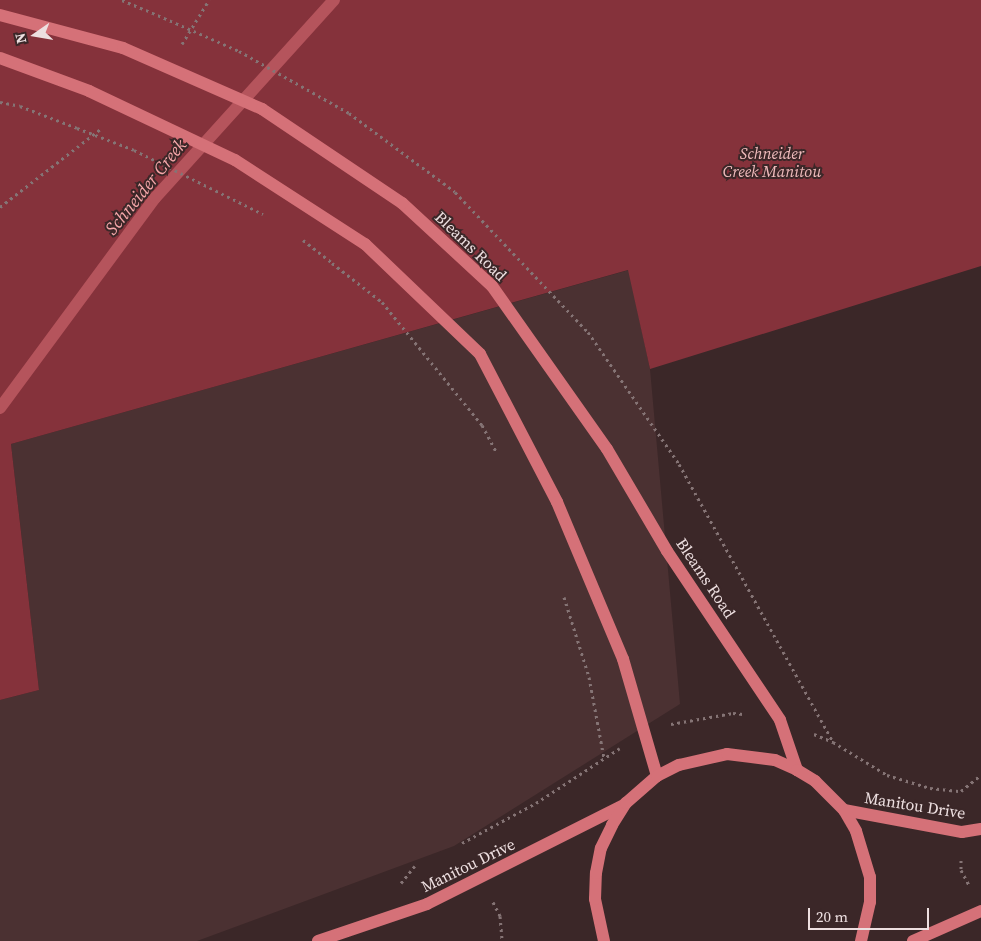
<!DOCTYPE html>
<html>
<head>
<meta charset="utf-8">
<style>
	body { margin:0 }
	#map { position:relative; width:981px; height:941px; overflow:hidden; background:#3b2728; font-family:"Source Serif 4",serif }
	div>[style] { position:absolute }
	.built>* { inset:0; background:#4b3132 }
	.green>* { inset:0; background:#85323b }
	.stream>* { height:12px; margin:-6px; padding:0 6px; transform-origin:6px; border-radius:6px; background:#b5545c }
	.path>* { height:3px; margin-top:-1.5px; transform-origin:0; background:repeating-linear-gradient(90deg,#857475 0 2.5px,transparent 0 6.5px) }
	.secondary>* { height:12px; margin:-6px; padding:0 6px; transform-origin:6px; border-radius:6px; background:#d57178 }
	.path-bridge>* { height:3px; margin-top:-1.5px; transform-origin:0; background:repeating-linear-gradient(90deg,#857475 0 2.5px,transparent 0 6.5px) }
	.secondary-bridge>* { height:12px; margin:-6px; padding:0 6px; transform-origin:6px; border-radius:6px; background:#d57178 }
	span { translate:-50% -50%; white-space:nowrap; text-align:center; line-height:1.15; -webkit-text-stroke:4px #3b2728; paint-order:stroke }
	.park-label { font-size:16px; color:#f0bbbc; font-style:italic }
	.street-label { font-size:16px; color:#eddfe0 }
	.water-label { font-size:18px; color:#f6a7aa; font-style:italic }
	.north { position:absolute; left:10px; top:10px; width:50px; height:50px; -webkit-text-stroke:4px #3b2728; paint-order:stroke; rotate:257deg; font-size:14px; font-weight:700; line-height:20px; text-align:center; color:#eddfe0 }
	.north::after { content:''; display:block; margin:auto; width:18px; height:22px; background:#eddfe0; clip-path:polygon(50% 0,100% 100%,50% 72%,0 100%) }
	.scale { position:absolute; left:808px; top:908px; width:121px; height:22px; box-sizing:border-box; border:2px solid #eddfe0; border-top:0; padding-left:6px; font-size:15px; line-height:18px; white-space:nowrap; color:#eddfe0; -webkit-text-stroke:4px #3b2728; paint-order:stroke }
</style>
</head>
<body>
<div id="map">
	<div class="built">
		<div style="clip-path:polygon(629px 270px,650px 369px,680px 704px,454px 846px,197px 941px,0 941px,0 700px,39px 690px,11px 444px)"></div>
	</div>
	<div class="green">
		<div style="clip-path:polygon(0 0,981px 0,981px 266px,650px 369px,628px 270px,11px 444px,39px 690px,0 700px)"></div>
	</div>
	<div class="stream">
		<div style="left:0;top:408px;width:261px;rotate:-53.6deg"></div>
		<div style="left:155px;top:198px;width:267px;rotate:-47.9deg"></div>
	</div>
	<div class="path">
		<div style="left:122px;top:0;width:26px;rotate:23deg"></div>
		<div style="left:182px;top:44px;width:52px;rotate:-58.5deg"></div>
		<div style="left:0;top:102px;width:20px;rotate:11deg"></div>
		<div style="left:20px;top:106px;width:61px;rotate:21.1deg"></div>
		<div style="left:438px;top:179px;width:21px;rotate:37deg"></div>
		<div style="left:455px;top:192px;width:193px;rotate:46.5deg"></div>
		<div style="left:588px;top:332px;width:160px;rotate:55.4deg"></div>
		<div style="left:679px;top:464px;width:318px;rotate:61deg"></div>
		<div style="left:0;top:207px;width:129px;rotate:-37.8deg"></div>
		<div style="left:332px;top:263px;width:63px;rotate:38deg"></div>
		<div style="left:382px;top:302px;width:159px;rotate:50.9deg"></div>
		<div style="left:482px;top:425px;width:32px;rotate:62deg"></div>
		<div style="left:564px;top:597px;width:84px;rotate:72.6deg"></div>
		<div style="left:589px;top:677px;width:82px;rotate:79.5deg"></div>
		<div style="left:671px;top:724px;width:63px;rotate:-10.1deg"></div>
		<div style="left:733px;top:713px;width:10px;rotate:6deg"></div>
		<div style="left:814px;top:734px;width:21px;rotate:23deg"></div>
		<div style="left:833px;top:742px;width:63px;rotate:31.4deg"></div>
		<div style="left:887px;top:775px;width:45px;rotate:16.8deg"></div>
		<div style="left:930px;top:788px;width:31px;rotate:6deg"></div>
		<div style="left:961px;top:791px;width:26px;rotate:-39deg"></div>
		<div style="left:462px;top:843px;width:84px;rotate:-28.4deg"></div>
		<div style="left:536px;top:803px;width:100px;rotate:-33.2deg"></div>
		<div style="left:961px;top:860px;width:10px;rotate:90deg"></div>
		<div style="left:961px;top:870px;width:19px;rotate:62deg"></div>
		<div style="left:401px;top:883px;width:22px;rotate:-51deg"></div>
		<div style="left:493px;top:902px;width:16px;rotate:63deg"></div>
		<div style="left:500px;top:916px;width:24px;rotate:85deg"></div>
	</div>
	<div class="secondary">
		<div style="left:0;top:15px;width:127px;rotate:15deg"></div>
		<div style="left:0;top:58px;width:95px;rotate:20.3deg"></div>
		<div style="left:402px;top:203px;width:122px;rotate:42.7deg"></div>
		<div style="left:492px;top:286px;width:199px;rotate:54.8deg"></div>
		<div style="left:607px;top:449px;width:118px;rotate:59.5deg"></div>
		<div style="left:667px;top:551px;width:203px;rotate:56.2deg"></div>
		<div style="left:780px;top:720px;width:53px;rotate:71.2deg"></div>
		<div style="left:365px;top:244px;width:159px;rotate:43.7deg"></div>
		<div style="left:480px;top:354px;width:167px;rotate:62.5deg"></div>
		<div style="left:557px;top:502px;width:170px;rotate:67.2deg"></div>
		<div style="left:623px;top:659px;width:122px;rotate:73.8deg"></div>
		<div style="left:844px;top:810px;width:120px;rotate:10.6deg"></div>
		<div style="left:962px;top:832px;width:19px;rotate:-9deg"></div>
		<div style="left:318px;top:941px;width:115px;rotate:-18.7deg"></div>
		<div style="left:427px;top:904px;width:220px;rotate:-26.7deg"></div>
		<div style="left:604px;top:941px;width:43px;rotate:-102.1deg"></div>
		<div style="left:595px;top:899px;width:26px;rotate:-88deg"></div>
		<div style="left:596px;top:873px;width:25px;rotate:-79deg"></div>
		<div style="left:601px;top:848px;width:25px;rotate:-64deg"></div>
		<div style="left:612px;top:825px;width:26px;rotate:-58deg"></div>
		<div style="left:626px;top:803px;width:41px;rotate:-41.1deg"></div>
		<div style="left:657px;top:776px;width:25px;rotate:-27deg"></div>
		<div style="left:679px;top:765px;width:49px;rotate:-12.9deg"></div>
		<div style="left:727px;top:754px;width:48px;rotate:7.1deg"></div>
		<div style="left:775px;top:760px;width:24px;rotate:24deg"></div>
		<div style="left:797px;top:770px;width:21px;rotate:31deg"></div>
		<div style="left:815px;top:781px;width:41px;rotate:45deg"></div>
		<div style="left:844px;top:810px;width:24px;rotate:60deg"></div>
		<div style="left:856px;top:831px;width:48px;rotate:73.1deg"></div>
		<div style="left:870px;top:877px;width:25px;rotate:90deg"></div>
		<div style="left:870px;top:902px;width:40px;rotate:103deg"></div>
		<div style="left:913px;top:941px;width:74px;rotate:-23.8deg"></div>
	</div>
	<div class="path-bridge">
		<div style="left:146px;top:10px;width:102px;rotate:23.8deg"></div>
		<div style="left:239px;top:51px;width:126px;rotate:29.4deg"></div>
		<div style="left:349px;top:113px;width:111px;rotate:36.6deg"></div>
		<div style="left:77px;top:128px;width:61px;rotate:21.1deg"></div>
		<div style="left:134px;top:150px;width:144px;rotate:26.4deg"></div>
		<div style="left:303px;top:240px;width:37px;rotate:38deg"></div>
	</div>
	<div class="secondary-bridge">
		<div style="left:123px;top:48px;width:152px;rotate:23.7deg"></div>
		<div style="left:262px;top:109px;width:169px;rotate:33.9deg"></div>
		<div style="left:89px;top:91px;width:161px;rotate:25.3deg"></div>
		<div style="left:235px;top:160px;width:155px;rotate:32.9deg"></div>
	</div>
	<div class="park-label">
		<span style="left:772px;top:162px">Schneider<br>Creek Manitou</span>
	</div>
	<div class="street-label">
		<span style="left:471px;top:246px;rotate:44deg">Bleams Road</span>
		<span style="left:706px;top:578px;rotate:56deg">Bleams Road</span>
		<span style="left:915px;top:805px;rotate:9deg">Manitou Drive</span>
		<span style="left:468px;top:865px;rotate:-26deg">Manitou Drive</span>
	</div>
	<div class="water-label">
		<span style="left:146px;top:187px;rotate:-51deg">Schneider Creek</span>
	</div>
	<div class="north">N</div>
	<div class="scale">20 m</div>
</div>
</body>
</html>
